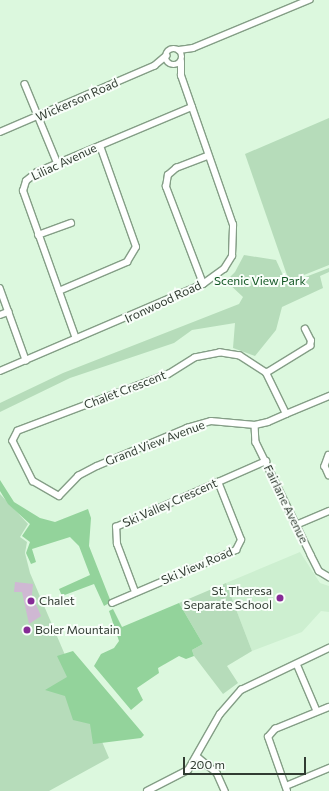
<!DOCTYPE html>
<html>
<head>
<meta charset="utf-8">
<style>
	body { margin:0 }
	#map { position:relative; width:329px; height:791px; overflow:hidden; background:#dcf8de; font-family:Commissioner,sans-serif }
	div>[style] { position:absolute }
	.built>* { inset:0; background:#cdefd0 }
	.green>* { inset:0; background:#b6dcba }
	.forest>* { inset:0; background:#93d39b }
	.building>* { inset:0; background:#cfb8d3 }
	.roads { filter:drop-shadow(1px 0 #849e86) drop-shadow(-1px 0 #849e86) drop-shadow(0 1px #849e86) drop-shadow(0 -1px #849e86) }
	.minor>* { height:5.5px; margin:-2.75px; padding:0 2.75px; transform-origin:2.75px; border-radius:2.75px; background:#fff }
	.minor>.ring { margin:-2.75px; padding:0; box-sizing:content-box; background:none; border:5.5px solid #fff; border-radius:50% }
	.dots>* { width:11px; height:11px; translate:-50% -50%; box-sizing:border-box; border:2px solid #f8fef9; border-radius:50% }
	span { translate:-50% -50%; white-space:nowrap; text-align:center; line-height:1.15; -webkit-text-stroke:4px #f8fef9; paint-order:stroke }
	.street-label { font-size:12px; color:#313c32 }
	.park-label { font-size:12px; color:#125724 }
	.poi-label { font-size:12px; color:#313c32 }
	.right { translate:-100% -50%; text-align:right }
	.left { translate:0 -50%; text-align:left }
	.scale { position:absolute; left:183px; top:757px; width:123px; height:18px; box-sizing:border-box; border:2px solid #313c32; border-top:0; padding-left:5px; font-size:12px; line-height:14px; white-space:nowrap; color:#313c32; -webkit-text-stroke:3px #f8fef9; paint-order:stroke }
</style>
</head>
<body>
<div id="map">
	<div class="built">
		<div style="clip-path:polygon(300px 552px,320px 583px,329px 586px,329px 612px,321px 611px,302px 632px,252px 651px,226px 583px)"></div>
	</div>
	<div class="green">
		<div style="clip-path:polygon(329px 118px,329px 265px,289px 281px,245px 154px)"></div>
		<div style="clip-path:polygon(244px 255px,276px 260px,287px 284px,329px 268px,329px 272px,320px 276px,323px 288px,282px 307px,276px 330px,255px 356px,233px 348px,235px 323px,192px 330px,174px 343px,70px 378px,0 412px,0 403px,63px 373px,239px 304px,243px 297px,226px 281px,235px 272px)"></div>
		<div style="clip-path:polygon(0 494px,28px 524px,20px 537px,27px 542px,25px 553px,30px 573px,109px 758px,49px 791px,0 791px)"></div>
		<div style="clip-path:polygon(226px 583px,252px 651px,227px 666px,238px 683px,223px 694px,194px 656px,192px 650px,203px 644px,179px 603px)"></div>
	</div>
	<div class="forest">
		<div style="clip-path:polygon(0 480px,14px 502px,40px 518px,55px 522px,88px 509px,91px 518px,89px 546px,111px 602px,104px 606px,94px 584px,62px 596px,59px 589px,90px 575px,79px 546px,70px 537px,32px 549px,36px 562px,31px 564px,26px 553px,30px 542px,22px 536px,30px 524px,8px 504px,0 491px)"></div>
		<div style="clip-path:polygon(179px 603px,203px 644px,192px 650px,194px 656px,186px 659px,179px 656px,158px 668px,159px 673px,137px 688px,143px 700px,131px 710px,94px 666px,101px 654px,114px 648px,119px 641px,109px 611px,113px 609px,122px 627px)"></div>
		<div style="clip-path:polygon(73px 651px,140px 730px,144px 735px,141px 738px,93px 744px,90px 724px,73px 720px,65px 696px,45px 690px,67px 677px,57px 656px)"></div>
	</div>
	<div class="building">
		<div style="clip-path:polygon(15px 582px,33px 584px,32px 595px,41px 616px,29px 624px,22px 592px,14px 592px)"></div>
	</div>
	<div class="roads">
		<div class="minor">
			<div class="ring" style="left:166px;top:49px;width:10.5px;height:10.5px"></div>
			<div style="left:179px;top:50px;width:14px;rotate:-8deg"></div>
			<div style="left:193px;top:48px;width:126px;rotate:-22.5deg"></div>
			<div style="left:25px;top:84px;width:87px;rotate:67.6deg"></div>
			<div style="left:0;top:132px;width:168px;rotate:-23.2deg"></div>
			<div style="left:154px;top:66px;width:16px;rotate:-40deg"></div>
			<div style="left:38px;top:235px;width:35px;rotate:-20deg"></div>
			<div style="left:203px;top:284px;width:104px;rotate:-110.9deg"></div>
			<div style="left:166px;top:187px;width:12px;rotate:-81deg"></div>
			<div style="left:168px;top:175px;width:11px;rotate:-41deg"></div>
			<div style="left:176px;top:168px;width:34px;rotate:-21deg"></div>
			<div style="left:0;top:288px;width:77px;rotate:70.1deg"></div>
			<div style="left:59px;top:291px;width:74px;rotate:-23.1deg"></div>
			<div style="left:127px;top:262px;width:17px;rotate:-59deg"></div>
			<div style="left:136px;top:247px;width:107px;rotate:-109.6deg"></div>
			<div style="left:0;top:315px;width:9px;rotate:-21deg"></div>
			<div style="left:76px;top:339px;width:157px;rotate:-109.7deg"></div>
			<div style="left:23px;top:191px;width:10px;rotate:-73deg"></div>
			<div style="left:26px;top:181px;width:14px;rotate:-39deg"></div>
			<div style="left:37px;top:172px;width:168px;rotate:-22.8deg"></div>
			<div style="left:0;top:371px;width:221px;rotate:-23.2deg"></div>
			<div style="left:203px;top:284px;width:26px;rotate:-36deg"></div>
			<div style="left:224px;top:269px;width:15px;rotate:-58deg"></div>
			<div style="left:232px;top:256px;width:31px;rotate:-88deg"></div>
			<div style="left:233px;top:225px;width:158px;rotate:-109.2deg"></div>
			<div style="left:181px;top:76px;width:14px;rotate:-90deg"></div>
			<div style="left:266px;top:373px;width:52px;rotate:-31.5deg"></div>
			<div style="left:310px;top:346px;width:5px;rotate:-79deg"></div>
			<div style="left:311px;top:341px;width:13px;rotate:-117deg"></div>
			<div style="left:286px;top:414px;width:46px;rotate:-116deg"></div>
			<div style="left:266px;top:373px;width:31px;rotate:-147deg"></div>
			<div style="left:240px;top:356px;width:20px;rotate:-171deg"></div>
			<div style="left:220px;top:353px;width:25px;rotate:169deg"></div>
			<div style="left:195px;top:358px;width:31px;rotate:148deg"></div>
			<div style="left:169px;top:374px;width:161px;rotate:159.3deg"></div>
			<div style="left:18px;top:431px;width:11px;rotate:117deg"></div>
			<div style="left:13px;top:441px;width:45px;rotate:63.4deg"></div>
			<div style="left:33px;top:481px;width:30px;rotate:30deg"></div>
			<div style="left:59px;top:496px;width:28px;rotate:-46deg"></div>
			<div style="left:78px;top:476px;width:21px;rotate:-28deg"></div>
			<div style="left:97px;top:466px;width:98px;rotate:-22.9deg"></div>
			<div style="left:187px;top:428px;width:25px;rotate:-16deg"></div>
			<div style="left:211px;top:421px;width:44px;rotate:5.2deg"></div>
			<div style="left:255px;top:425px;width:13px;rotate:-13deg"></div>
			<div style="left:268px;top:422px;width:20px;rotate:-24deg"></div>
			<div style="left:286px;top:414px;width:47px;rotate:-22.7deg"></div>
			<div style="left:255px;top:425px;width:17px;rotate:87deg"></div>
			<div style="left:256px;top:442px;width:126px;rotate:64deg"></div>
			<div style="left:311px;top:555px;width:18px;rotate:63deg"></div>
			<div style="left:319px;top:571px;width:12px;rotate:31deg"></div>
			<div style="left:329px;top:455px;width:12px;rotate:110deg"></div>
			<div style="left:325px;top:466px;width:10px;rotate:66deg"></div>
			<div style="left:296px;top:525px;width:36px;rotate:-23deg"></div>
			<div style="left:135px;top:592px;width:51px;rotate:-110.6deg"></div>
			<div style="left:117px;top:544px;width:17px;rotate:-93deg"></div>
			<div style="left:116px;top:527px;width:164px;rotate:-23.7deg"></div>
			<div style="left:112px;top:603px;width:135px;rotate:-23.1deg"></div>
			<div style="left:236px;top:550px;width:11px;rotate:-63deg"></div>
			<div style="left:241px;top:540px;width:62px;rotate:-111.6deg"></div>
			<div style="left:297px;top:664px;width:51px;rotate:66.9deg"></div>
			<div style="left:199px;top:758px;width:23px;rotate:40deg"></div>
			<div style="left:217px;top:773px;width:20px;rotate:66deg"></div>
			<div style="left:286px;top:786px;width:47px;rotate:-22.7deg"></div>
			<div style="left:147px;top:791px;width:46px;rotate:-27.1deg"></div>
			<div style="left:188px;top:770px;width:64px;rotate:-60.3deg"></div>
			<div style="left:220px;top:714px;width:32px;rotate:-49deg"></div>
			<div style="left:241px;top:690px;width:98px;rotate:-25.5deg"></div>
			<div style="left:287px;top:791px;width:57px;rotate:-109.4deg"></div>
			<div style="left:268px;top:737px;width:11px;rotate:-49deg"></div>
			<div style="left:275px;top:729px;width:58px;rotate:-22.2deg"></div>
		</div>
	</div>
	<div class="dots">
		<div style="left:280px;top:598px;background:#862b96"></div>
		<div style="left:31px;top:601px;background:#862b96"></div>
		<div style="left:27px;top:630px;background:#862b96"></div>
	</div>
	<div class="street-label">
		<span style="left:77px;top:100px;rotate:-24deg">Wickerson Road</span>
		<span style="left:64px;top:162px;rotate:-25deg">Liliac Avenue</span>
		<span style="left:163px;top:302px;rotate:-25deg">Ironwood Road</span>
		<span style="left:125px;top:390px;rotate:-21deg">Chalet Crescent</span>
		<span style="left:155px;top:443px;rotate:-21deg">Grand View Avenue</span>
		<span style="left:170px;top:503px;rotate:-24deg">Ski Valley Crescent</span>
		<span style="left:286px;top:504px;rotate:64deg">Fairlane Avenue</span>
		<span style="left:197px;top:566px;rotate:-23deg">Ski View Road</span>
	</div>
	<div class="park-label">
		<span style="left:260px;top:281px">Scenic View Park</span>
	</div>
	<div class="poi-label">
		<span class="right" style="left:272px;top:598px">St. Theresa<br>Separate School</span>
		<span class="left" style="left:39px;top:601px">Chalet</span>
		<span class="left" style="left:35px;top:630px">Boler Mountain</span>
	</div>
	<div class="scale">200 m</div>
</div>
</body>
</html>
